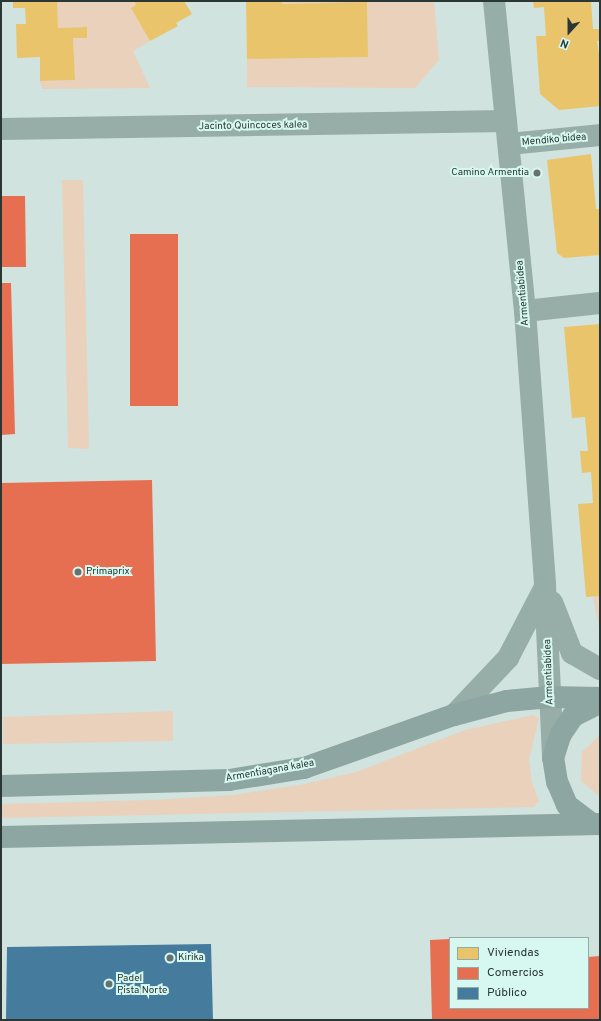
<!DOCTYPE html>
<html>
<head>
<meta charset="utf-8">
<style>
	body { margin:0 }
	#map { position:relative; width:601px; height:1021px; overflow:hidden; background:#d1e3de; font-family:Overpass,sans-serif }
	div>[style] { position:absolute }
	.green>* { inset:0; background:#e9d1bc }
	.homes>* { inset:0; background:#e9c46a }
	.shops>* { inset:0; background:#e76f51 }
	.public>* { inset:0; background:#457b9d }
	.street>* { height:22px; margin:-11px; padding:0 11px; transform-origin:11px; border-radius:11px; background:#96ada8 }
	.primary>* { height:22px; margin:-11px; padding:0 11px; transform-origin:11px; border-radius:11px; background:#8ea6a1 }
	.dots>* { width:11px; height:11px; translate:-50% -50%; box-sizing:border-box; border:2px solid #d7f8f0; border-radius:50% }
	span { translate:-50% -50%; white-space:nowrap; text-align:center; line-height:1.15; -webkit-text-stroke:4px #d7f8f0; paint-order:stroke }
	.street-label { font-size:10px; color:#2a3734 }
	.poi-label { font-size:10px; color:#2a3734 }
	.right { translate:-100% -50%; text-align:right }
	.left { translate:0 -50%; text-align:left }
	.frame { position:absolute; inset:0; border:2px solid #2a3734; pointer-events:none }
	.legend { position:absolute; left:449px; top:937px; width:140px; height:72px; box-sizing:border-box; background:#d7f8f0; border:1px solid #92aba5; margin:0; padding:5px 7px; list-style:none; font-size:12px; color:#2a3734 }
	.legend li { display:flex; align-items:center; gap:8px; height:20px }
	.legend b { width:20px; border:1px solid #92aba5 }
	.north { position:absolute; left:549px; top:12px; width:40px; height:40px; -webkit-text-stroke:3px #d7f8f0; paint-order:stroke; rotate:201deg; font-size:11px; font-weight:700; line-height:16px; text-align:center; color:#2a3734 }
	.north::after { content:''; display:block; margin:auto; width:14px; height:18px; background:#2a3734; clip-path:polygon(50% 0,100% 100%,50% 72%,0 100%) }
</style>
</head>
<body>
<div id="map">
	<div class="green">
		<div style="clip-path:polygon(57px 1px,134px 1px,136px 5px,131px 8px,150px 41px,133px 51px,150px 88px,42px 89px,40px 81px,75px 80px,73px 38px,87px 37px,87px 27px,58px 28px)"></div>
		<div style="clip-path:polygon(282px 1px,434px 1px,439px 60px,415px 88px,247px 87px,247px 59px,368px 57px,367px 3px,282px 4px)"></div>
		<div style="clip-path:polygon(62px 180px,83px 180px,89px 449px,68px 448px)"></div>
		<div style="clip-path:polygon(600px 596px,600px 633px,593px 597px)"></div>
		<div style="clip-path:polygon(173px 711px,173px 741px,3px 744px,3px 717px)"></div>
		<div style="clip-path:polygon(533px 715px,539px 718px,529px 760px,532px 783px,539px 801px,534px 807px,1px 818px,1px 804px,153px 800px,233px 795px,305px 784px,356px 772px,465px 730px)"></div>
		<div style="clip-path:polygon(600px 735px,600px 797px,581px 781px,582px 752px)"></div>
	</div>
	<div class="homes">
		<div style="clip-path:polygon(13px 1px,57px 1px,58px 28px,87px 27px,87px 38px,73px 38px,75px 80px,40px 81px,40px 57px,17px 58px,16px 24px,26px 24px,25px 8px,13px 8px)"></div>
		<div style="clip-path:polygon(134px 1px,184px 1px,192px 14px,176px 23px,178px 26px,150px 41px,131px 8px,136px 5px)"></div>
		<div style="clip-path:polygon(246px 1px,282px 1px,282px 4px,367px 2px,368px 57px,247px 59px)"></div>
		<div style="clip-path:polygon(533px 1px,591px 1px,593px 29px,600px 29px,600px 41px,597px 41px,600px 60px,600px 106px,559px 110px,540px 94px,536px 36px,546px 36px,544px 7px,534px 8px)"></div>
		<div style="clip-path:polygon(591px 154px,596px 209px,600px 209px,600px 255px,564px 258px,557px 253px,547px 160px)"></div>
		<div style="clip-path:polygon(600px 324px,600px 596px,586px 597px,578px 504px,593px 503px,591px 472px,582px 473px,580px 451px,588px 451px,585px 417px,572px 418px,564px 327px)"></div>
	</div>
	<div class="shops">
		<div style="clip-path:polygon(1px 196px,25px 196px,26px 267px,1px 267px)"></div>
		<div style="clip-path:polygon(130px 234px,178px 234px,178px 406px,130px 406px)"></div>
		<div style="clip-path:polygon(1px 283px,11px 283px,15px 434px,1px 435px)"></div>
		<div style="clip-path:polygon(152px 480px,156px 661px,1px 664px,1px 483px)"></div>
		<div style="clip-path:polygon(450px 939px,450px 1008px,588px 1008px,588px 957px,600px 956px,600px 1020px,432px 1020px,430px 940px)"></div>
	</div>
	<div class="public">
		<div style="clip-path:polygon(211px 944px,213px 1020px,6px 1020px,7px 947px)"></div>
	</div>
	<div class="street">
		<div style="left:494px;top:1px;width:312px;rotate:84.3deg"></div>
		<div style="left:525px;top:311px;width:276px;rotate:85.8deg"></div>
		<div style="left:545px;top:586px;width:172px;rotate:87.3deg"></div>
		<div style="left:1px;top:129px;width:505px;rotate:-0.91deg"></div>
		<div style="left:509px;top:144px;width:91px;rotate:-5.6deg"></div>
		<div style="left:525px;top:311px;width:75px;rotate:-6.1deg"></div>
		<div style="left:552px;top:602px;width:55px;rotate:68.6deg"></div>
		<div style="left:572px;top:653px;width:32px;rotate:30deg"></div>
		<div style="left:454px;top:715px;width:79px;rotate:-46.5deg"></div>
		<div style="left:508px;top:658px;width:80px;rotate:-62.5deg"></div>
	</div>
	<div class="primary">
		<div style="left:1px;top:786px;width:228px;rotate:-1.5deg"></div>
		<div style="left:229px;top:780px;width:76px;rotate:-9.1deg"></div>
		<div style="left:304px;top:768px;width:159px;rotate:-19.5deg"></div>
		<div style="left:454px;top:715px;width:55px;rotate:-14.8deg"></div>
		<div style="left:507px;top:701px;width:43px;rotate:-5.3deg"></div>
		<div style="left:550px;top:697px;width:50px;rotate:1.1deg"></div>
		<div style="left:592px;top:824px;width:31px;rotate:-143deg"></div>
		<div style="left:567px;top:805px;width:25px;rotate:-113deg"></div>
		<div style="left:557px;top:782px;width:24px;rotate:-99deg"></div>
		<div style="left:553px;top:758px;width:25px;rotate:-72deg"></div>
		<div style="left:561px;top:734px;width:22px;rotate:-56deg"></div>
		<div style="left:573px;top:716px;width:30px;rotate:-26deg"></div>
		<div style="left:1px;top:837px;width:599px;rotate:-1.24deg"></div>
	</div>
	<div class="dots">
		<div style="left:537px;top:173px;background:#647370"></div>
		<div style="left:78px;top:572px;background:#647370"></div>
		<div style="left:170px;top:958px;background:#647370"></div>
		<div style="left:109px;top:984px;background:#647370"></div>
	</div>
	<div class="street-label">
		<span style="left:253px;top:126px;rotate:-1deg">Jacinto Quincoces kalea</span>
		<span style="left:554px;top:140px;rotate:-5deg">Mendiko bidea</span>
		<span style="left:523px;top:293px;rotate:-95deg">Armentiabidea</span>
		<span style="left:549px;top:672px;rotate:-92deg">Armentiabidea</span>
		<span style="left:270px;top:771px;rotate:-10deg">Armentiagana kalea</span>
	</div>
	<div class="poi-label">
		<span class="right" style="left:529px;top:173px">Camino Armentia</span>
		<span class="left" style="left:86px;top:572px">Primaprix</span>
		<span class="left" style="left:178px;top:958px">Kirika</span>
		<span class="left" style="left:117px;top:984px">Padel<br>Pista Norte</span>
	</div>
	<div class="frame"></div>
	<ul class="legend">
	<li><b style="height:11px;background:#e9c46a"></b>Viviendas</li>
	<li><b style="height:11px;background:#e76f51"></b>Comercios</li>
	<li><b style="height:11px;background:#457b9d"></b>Público</li>
	</ul>
	<div class="north">N</div>
</div>
</body>
</html>
